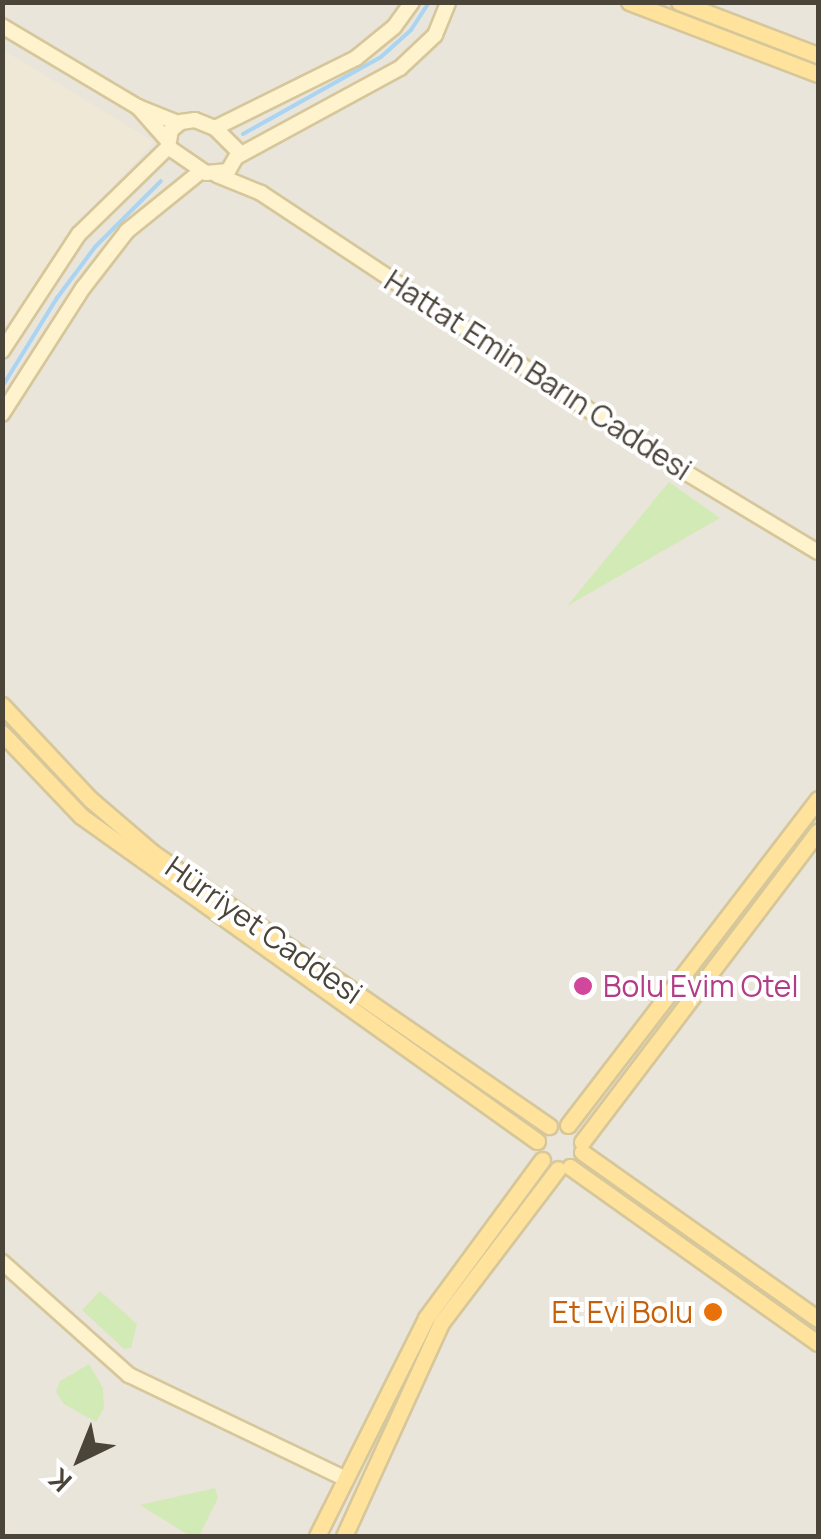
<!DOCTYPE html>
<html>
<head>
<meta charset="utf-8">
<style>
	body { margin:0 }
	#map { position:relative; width:821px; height:1539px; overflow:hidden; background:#f6f3ec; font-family:Manrope,sans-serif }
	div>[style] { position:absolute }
	.residential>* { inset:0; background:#eae5da }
	.education>* { inset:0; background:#efe8d6 }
	.green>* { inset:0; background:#d2eab5 }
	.stream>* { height:4px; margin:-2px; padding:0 2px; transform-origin:2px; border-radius:2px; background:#a9d4f2 }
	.roads { filter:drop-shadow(2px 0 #d6c79b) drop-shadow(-2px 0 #d6c79b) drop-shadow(0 2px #d6c79b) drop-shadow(0 -2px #d6c79b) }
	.secondary>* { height:14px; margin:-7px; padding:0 7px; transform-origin:7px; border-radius:7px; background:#fff3cd }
	.primary>* { height:15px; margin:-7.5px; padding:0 7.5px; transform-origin:7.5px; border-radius:7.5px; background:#ffe39c }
	.dots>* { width:28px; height:28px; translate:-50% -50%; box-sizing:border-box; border:5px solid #fff; border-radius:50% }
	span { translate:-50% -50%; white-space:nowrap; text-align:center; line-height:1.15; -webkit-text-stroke:8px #fff; paint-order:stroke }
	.street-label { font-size:30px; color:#4b4439 }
	.hotel-label { font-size:30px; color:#b23c85 }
	.left { translate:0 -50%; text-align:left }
	.food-label { font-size:30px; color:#c56008 }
	.right { translate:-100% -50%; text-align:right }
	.frame { position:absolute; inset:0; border:5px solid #4b4439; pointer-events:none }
	.north { position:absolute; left:30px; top:1409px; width:100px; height:100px; -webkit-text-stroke:8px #fff; paint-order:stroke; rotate:223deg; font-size:28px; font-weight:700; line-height:40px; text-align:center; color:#4b4439 }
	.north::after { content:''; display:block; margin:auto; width:35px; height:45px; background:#4b4439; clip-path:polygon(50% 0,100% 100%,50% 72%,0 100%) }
</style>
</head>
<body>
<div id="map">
	<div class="residential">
		<div style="clip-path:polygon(3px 3px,818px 3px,818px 1536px,3px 1536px)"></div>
	</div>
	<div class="education">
		<div style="clip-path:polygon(3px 50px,154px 142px,69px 234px,3px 332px)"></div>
	</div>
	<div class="green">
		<div style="clip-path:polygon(669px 482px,720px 518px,567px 606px)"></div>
		<div style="clip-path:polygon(100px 1291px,137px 1324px,131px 1348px,124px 1349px,82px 1310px)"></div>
		<div style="clip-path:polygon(89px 1364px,103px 1388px,104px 1408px,96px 1422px,64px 1404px,56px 1392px,60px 1381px)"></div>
		<div style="clip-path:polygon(215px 1488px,218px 1498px,199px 1536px,190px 1536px,140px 1505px)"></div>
	</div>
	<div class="stream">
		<div style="left:243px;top:134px;width:158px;rotate:-29.2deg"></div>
		<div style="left:381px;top:57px;width:40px;rotate:-42deg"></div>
		<div style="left:411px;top:30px;width:33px;rotate:-57deg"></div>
		<div style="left:2px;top:387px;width:105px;rotate:-58.3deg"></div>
		<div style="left:57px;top:298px;width:64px;rotate:-53.3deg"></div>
		<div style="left:95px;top:247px;width:93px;rotate:-45deg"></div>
	</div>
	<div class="roads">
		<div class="secondary">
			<div style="left:2px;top:26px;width:158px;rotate:30.8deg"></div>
			<div style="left:215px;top:128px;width:34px;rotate:45deg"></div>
			<div style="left:239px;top:152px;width:22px;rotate:120deg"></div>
			<div style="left:228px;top:171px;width:22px;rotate:175deg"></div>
			<div style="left:206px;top:173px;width:46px;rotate:-145.6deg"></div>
			<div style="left:168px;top:147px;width:17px;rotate:-80deg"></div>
			<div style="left:171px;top:130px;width:13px;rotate:-39deg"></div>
			<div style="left:181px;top:122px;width:14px;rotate:-8deg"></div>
			<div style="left:195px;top:120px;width:22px;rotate:22deg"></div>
			<div style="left:215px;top:128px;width:157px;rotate:-26.4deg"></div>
			<div style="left:356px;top:58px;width:49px;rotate:-39.2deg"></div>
			<div style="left:394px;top:27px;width:31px;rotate:-54deg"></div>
			<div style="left:167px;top:140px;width:44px;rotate:-131.3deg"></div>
			<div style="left:138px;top:107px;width:43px;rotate:21.8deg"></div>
			<div style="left:238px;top:156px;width:184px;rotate:-28.5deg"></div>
			<div style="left:400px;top:68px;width:48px;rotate:-43.3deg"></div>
			<div style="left:435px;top:35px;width:35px;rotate:-68deg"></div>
			<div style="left:217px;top:175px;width:48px;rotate:22.2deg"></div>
			<div style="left:261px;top:193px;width:481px;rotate:33.5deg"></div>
			<div style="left:662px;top:458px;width:182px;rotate:31.1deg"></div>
			<div style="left:2px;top:351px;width:140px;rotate:-56.7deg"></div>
			<div style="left:79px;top:234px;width:124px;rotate:-44.3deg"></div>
			<div style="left:2px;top:414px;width:150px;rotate:-57.3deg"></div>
			<div style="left:83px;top:288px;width:72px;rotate:-52.3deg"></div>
			<div style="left:127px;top:231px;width:95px;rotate:-39deg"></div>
			<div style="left:2px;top:1262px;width:170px;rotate:41.7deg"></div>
			<div style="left:129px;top:1375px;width:238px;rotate:25.6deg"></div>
		</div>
		<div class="primary">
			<div style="left:629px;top:2px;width:202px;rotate:20.9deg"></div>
			<div style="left:679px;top:2px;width:149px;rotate:20.9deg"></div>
			<div style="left:2px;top:705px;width:129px;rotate:46.9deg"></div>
			<div style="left:90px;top:799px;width:83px;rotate:40.6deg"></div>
			<div style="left:153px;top:853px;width:481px;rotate:34.6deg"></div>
			<div style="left:2px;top:733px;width:115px;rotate:46.4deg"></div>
			<div style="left:81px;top:816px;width:560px;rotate:35.48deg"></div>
			<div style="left:568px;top:1125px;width:411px;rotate:-52.5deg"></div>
			<div style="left:582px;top:1142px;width:390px;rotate:-52.8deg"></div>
			<div style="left:582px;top:1152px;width:289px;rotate:35.3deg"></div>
			<div style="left:570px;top:1167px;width:304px;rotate:35.4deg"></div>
			<div style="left:317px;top:1536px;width:244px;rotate:-63.4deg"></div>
			<div style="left:426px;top:1318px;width:196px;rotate:-53.7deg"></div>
			<div style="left:344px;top:1536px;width:234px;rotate:-65.5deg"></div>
			<div style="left:441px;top:1323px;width:193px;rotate:-52.8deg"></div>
		</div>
	</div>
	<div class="dots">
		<div style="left:583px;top:986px;background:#d1479c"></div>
		<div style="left:713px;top:1312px;background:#e8710a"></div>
	</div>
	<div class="street-label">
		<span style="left:538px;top:375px;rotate:33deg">Hattat Emin Barın Caddesi</span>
		<span style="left:264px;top:930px;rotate:35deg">Hürriyet Caddesi</span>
	</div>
	<div class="hotel-label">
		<span class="left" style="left:603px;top:986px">Bolu Evim Otel</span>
	</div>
	<div class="food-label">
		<span class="right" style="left:693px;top:1312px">Et Evi Bolu</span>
	</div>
	<div class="frame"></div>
	<div class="north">K</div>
</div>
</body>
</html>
